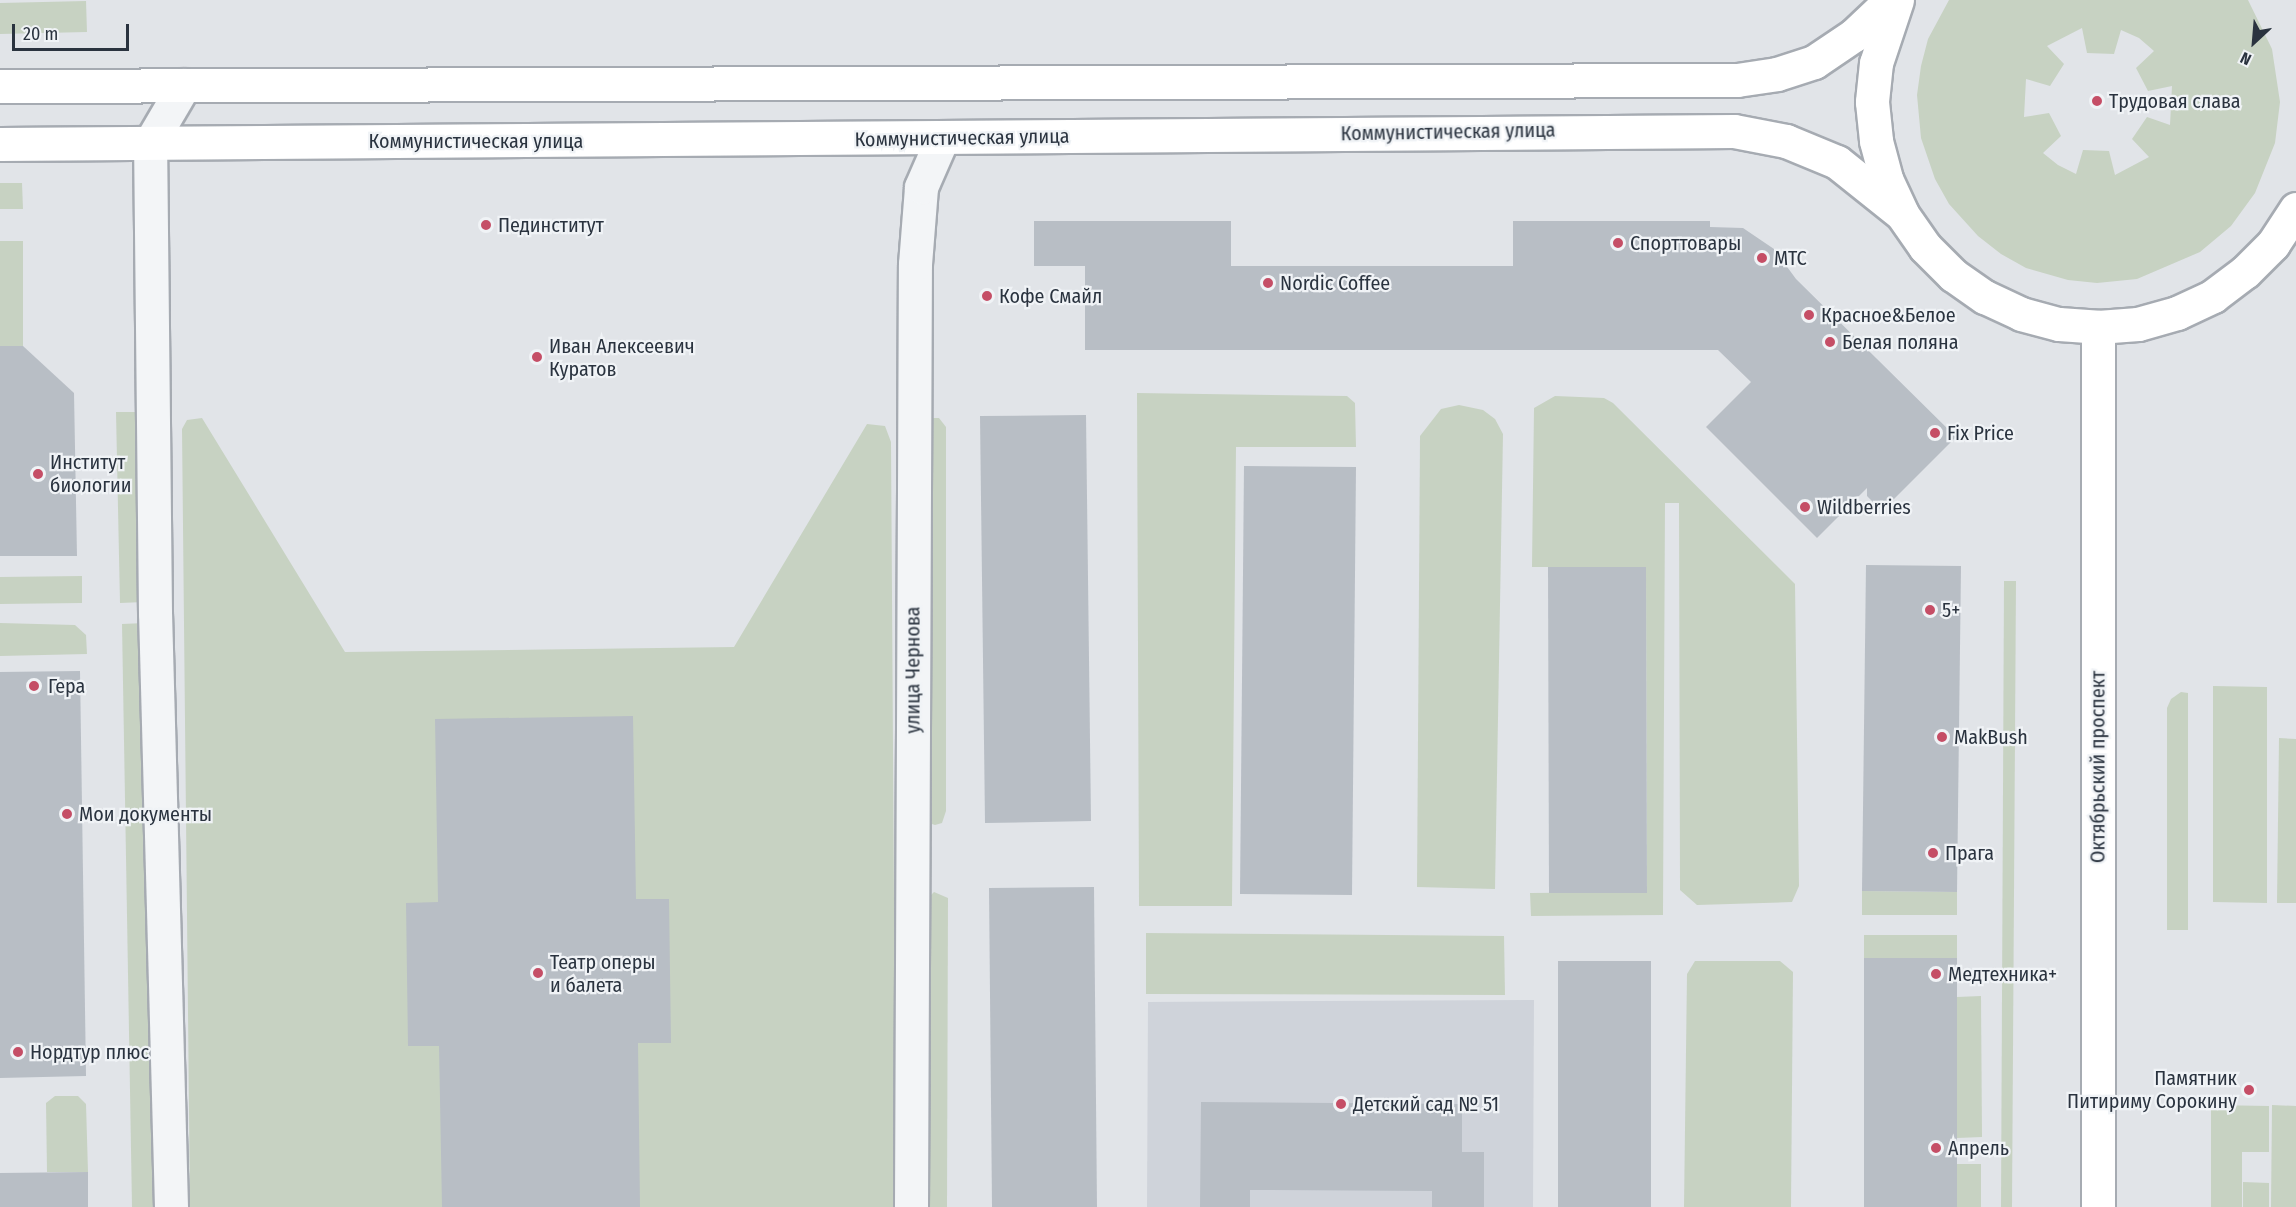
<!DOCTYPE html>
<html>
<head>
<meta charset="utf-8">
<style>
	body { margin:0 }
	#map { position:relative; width:2296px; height:1207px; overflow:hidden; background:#e1e4e8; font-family:"Fira Sans Condensed",sans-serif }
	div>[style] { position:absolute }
	.built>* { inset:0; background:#cfd3da }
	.green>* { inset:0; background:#c7d2c2 }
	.building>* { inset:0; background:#b8bec5 }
	.roads { filter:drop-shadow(2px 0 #a6abb2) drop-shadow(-2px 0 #a6abb2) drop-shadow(0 2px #a6abb2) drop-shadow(0 -2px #a6abb2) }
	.street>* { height:33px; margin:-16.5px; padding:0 16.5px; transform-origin:16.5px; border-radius:16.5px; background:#f3f5f7 }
	.primary>* { height:33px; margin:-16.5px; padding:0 16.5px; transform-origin:16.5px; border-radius:16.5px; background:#fff }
	.dots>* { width:16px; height:16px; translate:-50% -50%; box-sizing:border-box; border:3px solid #f0f3f6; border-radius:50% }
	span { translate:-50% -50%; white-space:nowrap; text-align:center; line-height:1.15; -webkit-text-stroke:4.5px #f0f3f6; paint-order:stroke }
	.poi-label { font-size:20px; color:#2a333f }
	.left { translate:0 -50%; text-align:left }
	.right { translate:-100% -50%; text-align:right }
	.street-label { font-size:20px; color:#2a333f }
	.north { position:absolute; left:2224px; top:12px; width:60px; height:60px; -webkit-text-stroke:4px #f0f3f6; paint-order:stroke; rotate:206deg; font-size:16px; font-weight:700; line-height:24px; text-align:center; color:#2a333f }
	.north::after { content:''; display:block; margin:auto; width:21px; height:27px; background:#2a333f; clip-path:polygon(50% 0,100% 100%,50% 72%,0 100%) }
	.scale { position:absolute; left:12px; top:24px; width:117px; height:27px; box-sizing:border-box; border:3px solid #2a333f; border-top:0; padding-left:8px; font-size:18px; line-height:21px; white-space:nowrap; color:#2a333f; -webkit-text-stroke:4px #f0f3f6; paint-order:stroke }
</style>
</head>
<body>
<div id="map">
	<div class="built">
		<div style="clip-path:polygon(1534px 1000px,1533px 1207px,1147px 1207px,1148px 1002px)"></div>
	</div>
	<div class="green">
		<div style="clip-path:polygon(evenodd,1949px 0,2248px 0,2272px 49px,2280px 102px,2275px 143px,2255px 193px,2231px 226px,2200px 252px,2137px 279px,2097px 283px,2068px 280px,2026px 268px,2001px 254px,1978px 236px,1949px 204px,1935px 179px,1921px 138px,1917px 95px,1921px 66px,1928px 39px,1949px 0,2082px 28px,2087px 53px,2114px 54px,2121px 30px,2139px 38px,2154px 51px,2136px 68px,2148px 91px,2172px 86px,2170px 125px,2147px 117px,2132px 139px,2149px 157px,2115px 175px,2109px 151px,2083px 150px,2076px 174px,2058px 165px,2043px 153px,2061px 136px,2049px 113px,2024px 117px,2026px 79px,2050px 86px,2064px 64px,2047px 46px,2082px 28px)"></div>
		<div style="clip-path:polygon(86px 1px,87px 32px,0 34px,0 3px)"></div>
		<div style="clip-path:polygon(0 183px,22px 183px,23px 209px,0 209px)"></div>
		<div style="clip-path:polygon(0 241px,23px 241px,23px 346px,0 347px)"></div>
		<div style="clip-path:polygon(1137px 393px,1347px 396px,1355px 403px,1356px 447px,1236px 447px,1232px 906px,1139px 906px)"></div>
		<div style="clip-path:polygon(1555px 396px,1604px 398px,1613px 403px,1795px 584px,1799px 886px,1792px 902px,1697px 905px,1680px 890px,1679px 503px,1665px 503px,1663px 915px,1531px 916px,1530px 893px,1647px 892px,1646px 567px,1532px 567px,1534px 408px)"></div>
		<div style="clip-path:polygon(1459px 405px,1483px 410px,1495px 419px,1503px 434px,1495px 889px,1417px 887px,1420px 436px,1441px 409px)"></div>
		<div style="clip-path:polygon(116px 412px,139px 412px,144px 602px,120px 603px)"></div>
		<div style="clip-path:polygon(202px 418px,345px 652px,734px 647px,867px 424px,885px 426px,891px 442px,896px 1207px,190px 1207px,182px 429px,187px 420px)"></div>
		<div style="clip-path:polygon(931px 418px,939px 418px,946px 427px,946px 811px,942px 823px,935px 825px,929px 823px,926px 422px)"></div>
		<div style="clip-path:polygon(82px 576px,82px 603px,0 604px,0 577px)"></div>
		<div style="clip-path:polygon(2004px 581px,2016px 581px,2012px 1207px,2001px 1207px)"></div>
		<div style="clip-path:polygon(0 623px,75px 625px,86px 635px,87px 654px,0 656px)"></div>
		<div style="clip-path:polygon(145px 623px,156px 1207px,132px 1207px,122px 624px)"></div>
		<div style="clip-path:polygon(2213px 686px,2267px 687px,2267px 903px,2213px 902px)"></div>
		<div style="clip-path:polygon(2181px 692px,2188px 693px,2188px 930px,2167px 930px,2167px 708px,2171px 699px)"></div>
		<div style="clip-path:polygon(2279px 738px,2296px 739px,2296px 903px,2277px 903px)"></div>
		<div style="clip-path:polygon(1862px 891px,1957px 892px,1957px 915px,1862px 915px)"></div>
		<div style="clip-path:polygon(934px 892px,948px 898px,947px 1207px,926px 1207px,929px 897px)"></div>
		<div style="clip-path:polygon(1146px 933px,1504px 936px,1505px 995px,1146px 994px)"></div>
		<div style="clip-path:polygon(1864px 935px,1957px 935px,1957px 958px,1864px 958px)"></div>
		<div style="clip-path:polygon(1695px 961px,1780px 961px,1793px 972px,1791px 1207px,1684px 1207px,1687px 974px)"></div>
		<div style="clip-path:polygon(1981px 996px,1982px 1137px,1957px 1138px,1957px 997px)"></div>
		<div style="clip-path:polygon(55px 1096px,78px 1096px,86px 1104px,88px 1172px,47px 1172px,46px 1103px)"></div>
		<div style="clip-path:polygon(2211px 1105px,2269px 1106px,2269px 1152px,2242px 1152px,2242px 1207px,2211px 1207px)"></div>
		<div style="clip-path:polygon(2272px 1105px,2296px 1106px,2296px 1207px,2271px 1207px)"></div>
		<div style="clip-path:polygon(1957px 1164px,1981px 1164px,1981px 1207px,1957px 1207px)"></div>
		<div style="clip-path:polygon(2243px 1182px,2269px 1183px,2269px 1207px,2243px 1207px)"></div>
	</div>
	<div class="building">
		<div style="clip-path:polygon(1034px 221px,1231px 221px,1231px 266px,1513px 266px,1513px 221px,1710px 221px,1710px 227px,1743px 228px,1774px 249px,1796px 279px,1956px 437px,1882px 511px,1867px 496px,1867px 488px,1817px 538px,1706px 427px,1751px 382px,1718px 350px,1085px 350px,1085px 266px,1034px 266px)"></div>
		<div style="clip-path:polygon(0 346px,23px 346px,74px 393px,77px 556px,0 556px)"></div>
		<div style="clip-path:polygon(1086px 415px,1091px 821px,985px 823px,980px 416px)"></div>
		<div style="clip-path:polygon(1244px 466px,1356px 467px,1352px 895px,1240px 894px)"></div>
		<div style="clip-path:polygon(1866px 565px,1961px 566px,1957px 892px,1862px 891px)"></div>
		<div style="clip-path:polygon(1548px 567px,1646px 567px,1647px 893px,1549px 893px)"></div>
		<div style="clip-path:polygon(80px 671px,86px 1076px,0 1078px,0 672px)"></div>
		<div style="clip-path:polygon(633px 716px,636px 899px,669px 899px,671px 1043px,638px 1043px,640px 1207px,442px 1207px,439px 1046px,408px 1046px,406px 903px,438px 902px,435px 719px)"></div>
		<div style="clip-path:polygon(1094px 887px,1097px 1207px,992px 1207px,989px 888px)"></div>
		<div style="clip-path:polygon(1864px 958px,1957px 958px,1957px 1207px,1864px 1207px)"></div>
		<div style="clip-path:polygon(1558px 961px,1651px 961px,1651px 1207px,1558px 1207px)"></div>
		<div style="clip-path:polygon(1201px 1102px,1462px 1104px,1462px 1152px,1484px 1152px,1484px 1207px,1432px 1207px,1432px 1191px,1250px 1190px,1250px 1207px,1200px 1207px)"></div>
		<div style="clip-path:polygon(88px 1172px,88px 1207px,0 1207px,0 1173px)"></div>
	</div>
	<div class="roads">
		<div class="street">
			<div style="left:171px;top:1207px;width:594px;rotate:-91.54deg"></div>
			<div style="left:155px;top:613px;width:470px;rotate:-90.6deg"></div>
			<div style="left:150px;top:143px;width:67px;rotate:-59.6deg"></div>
			<div style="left:911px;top:1207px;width:943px;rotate:-89.76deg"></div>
			<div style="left:915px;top:264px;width:77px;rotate:-85.5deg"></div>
			<div style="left:921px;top:187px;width:52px;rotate:-66.4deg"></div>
		</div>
		<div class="primary">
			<div style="left:1897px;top:0;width:66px;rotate:108.4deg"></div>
			<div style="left:1876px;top:63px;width:39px;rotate:96deg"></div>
			<div style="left:1872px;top:102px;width:39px;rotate:84deg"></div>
			<div style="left:1876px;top:141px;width:39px;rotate:75deg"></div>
			<div style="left:1886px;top:179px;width:38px;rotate:65deg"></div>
			<div style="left:1902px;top:214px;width:40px;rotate:55.1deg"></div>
			<div style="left:1925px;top:247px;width:40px;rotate:45deg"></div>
			<div style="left:1953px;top:275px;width:39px;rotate:35deg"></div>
			<div style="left:1985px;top:297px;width:40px;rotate:25deg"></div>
			<div style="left:2021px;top:314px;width:39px;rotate:15deg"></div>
			<div style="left:2059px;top:324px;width:39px;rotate:4deg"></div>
			<div style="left:2098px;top:327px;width:40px;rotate:-4.3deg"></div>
			<div style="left:2138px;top:324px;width:41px;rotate:-15.8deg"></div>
			<div style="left:2177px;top:313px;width:40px;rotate:-25deg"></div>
			<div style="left:2213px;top:296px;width:40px;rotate:-37deg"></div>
			<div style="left:2245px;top:272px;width:40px;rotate:-45deg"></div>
			<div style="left:2273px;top:244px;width:42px;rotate:-56.7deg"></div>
			<div style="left:0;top:86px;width:1737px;rotate:-0.2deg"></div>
			<div style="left:1737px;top:80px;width:40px;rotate:-8.5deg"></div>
			<div style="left:1777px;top:74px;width:39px;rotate:-18deg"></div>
			<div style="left:1814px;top:62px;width:48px;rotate:-34deg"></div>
			<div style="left:1854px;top:35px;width:51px;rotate:-43.4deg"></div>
			<div style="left:0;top:144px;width:1734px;rotate:-0.43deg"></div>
			<div style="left:1734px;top:131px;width:53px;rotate:10.9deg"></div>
			<div style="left:1786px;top:141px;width:55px;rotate:22.4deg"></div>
			<div style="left:1837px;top:162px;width:83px;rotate:38.7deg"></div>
			<div style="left:2098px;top:1207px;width:880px;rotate:-90deg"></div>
		</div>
	</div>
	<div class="dots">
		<div style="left:2097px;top:101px;background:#c54e66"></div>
		<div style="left:486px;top:225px;background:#c54e66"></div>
		<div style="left:1618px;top:243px;background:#c54e66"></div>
		<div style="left:1762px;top:258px;background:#c54e66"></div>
		<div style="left:1268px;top:283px;background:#c54e66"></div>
		<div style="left:987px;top:296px;background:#c54e66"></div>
		<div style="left:1809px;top:315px;background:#c54e66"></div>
		<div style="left:1830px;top:342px;background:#c54e66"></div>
		<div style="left:537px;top:357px;background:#c54e66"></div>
		<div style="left:1935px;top:433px;background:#c54e66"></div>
		<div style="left:38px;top:474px;background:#c54e66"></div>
		<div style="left:1805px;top:507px;background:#c54e66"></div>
		<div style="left:1930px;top:610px;background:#c54e66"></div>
		<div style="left:34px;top:686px;background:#c54e66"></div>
		<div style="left:1942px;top:737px;background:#c54e66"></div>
		<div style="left:67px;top:814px;background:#c54e66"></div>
		<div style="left:1933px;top:853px;background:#c54e66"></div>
		<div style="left:538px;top:973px;background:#c54e66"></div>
		<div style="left:1936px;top:974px;background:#c54e66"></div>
		<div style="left:18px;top:1052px;background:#c54e66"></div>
		<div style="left:2249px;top:1090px;background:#c54e66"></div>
		<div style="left:1341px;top:1104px;background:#c54e66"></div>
		<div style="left:1936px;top:1148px;background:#c54e66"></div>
	</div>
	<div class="poi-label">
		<span class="left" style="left:2109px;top:101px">Трудовая слава</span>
		<span class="left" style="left:498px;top:225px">Пединститут</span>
		<span class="left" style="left:1630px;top:243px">Спорттовары</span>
		<span class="left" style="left:1774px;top:258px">МТС</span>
		<span class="left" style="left:1280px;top:283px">Nordic Coffee</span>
		<span class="left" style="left:999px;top:296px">Кофе Смайл</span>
		<span class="left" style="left:1821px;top:315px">Красное&amp;Белое</span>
		<span class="left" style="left:1842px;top:342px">Белая поляна</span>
		<span class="left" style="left:549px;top:358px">Иван Алексеевич<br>Куратов</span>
		<span class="left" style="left:1947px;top:433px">Fix Price</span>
		<span class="left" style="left:50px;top:474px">Институт<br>биологии</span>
		<span class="left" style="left:1817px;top:507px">Wildberries</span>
		<span class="left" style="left:1942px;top:610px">5+</span>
		<span class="left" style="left:48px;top:686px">Гера</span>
		<span class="left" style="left:1954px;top:737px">MakBush</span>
		<span class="left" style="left:79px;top:814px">Мои документы</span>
		<span class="left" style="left:1945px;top:853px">Прага</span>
		<span class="left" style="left:550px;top:974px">Театр оперы<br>и балета</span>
		<span class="left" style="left:1948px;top:974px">Медтехника+</span>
		<span class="left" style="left:30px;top:1052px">Нордтур плюс</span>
		<span class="right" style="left:2237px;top:1090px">Памятник<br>Питириму Сорокину</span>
		<span class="left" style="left:1353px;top:1104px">Детский сад № 51</span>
		<span class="left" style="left:1948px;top:1148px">Апрель</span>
	</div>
	<div class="street-label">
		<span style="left:1448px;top:132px;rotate:-1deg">Коммунистическая улица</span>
		<span style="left:962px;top:138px;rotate:-1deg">Коммунистическая улица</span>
		<span style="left:476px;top:141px">Коммунистическая улица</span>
		<span style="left:913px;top:670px;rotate:-90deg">улица Чернова</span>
		<span style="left:2098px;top:767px;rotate:-90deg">Октябрьский проспект</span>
	</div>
	<div class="north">N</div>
	<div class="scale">20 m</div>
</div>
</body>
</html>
